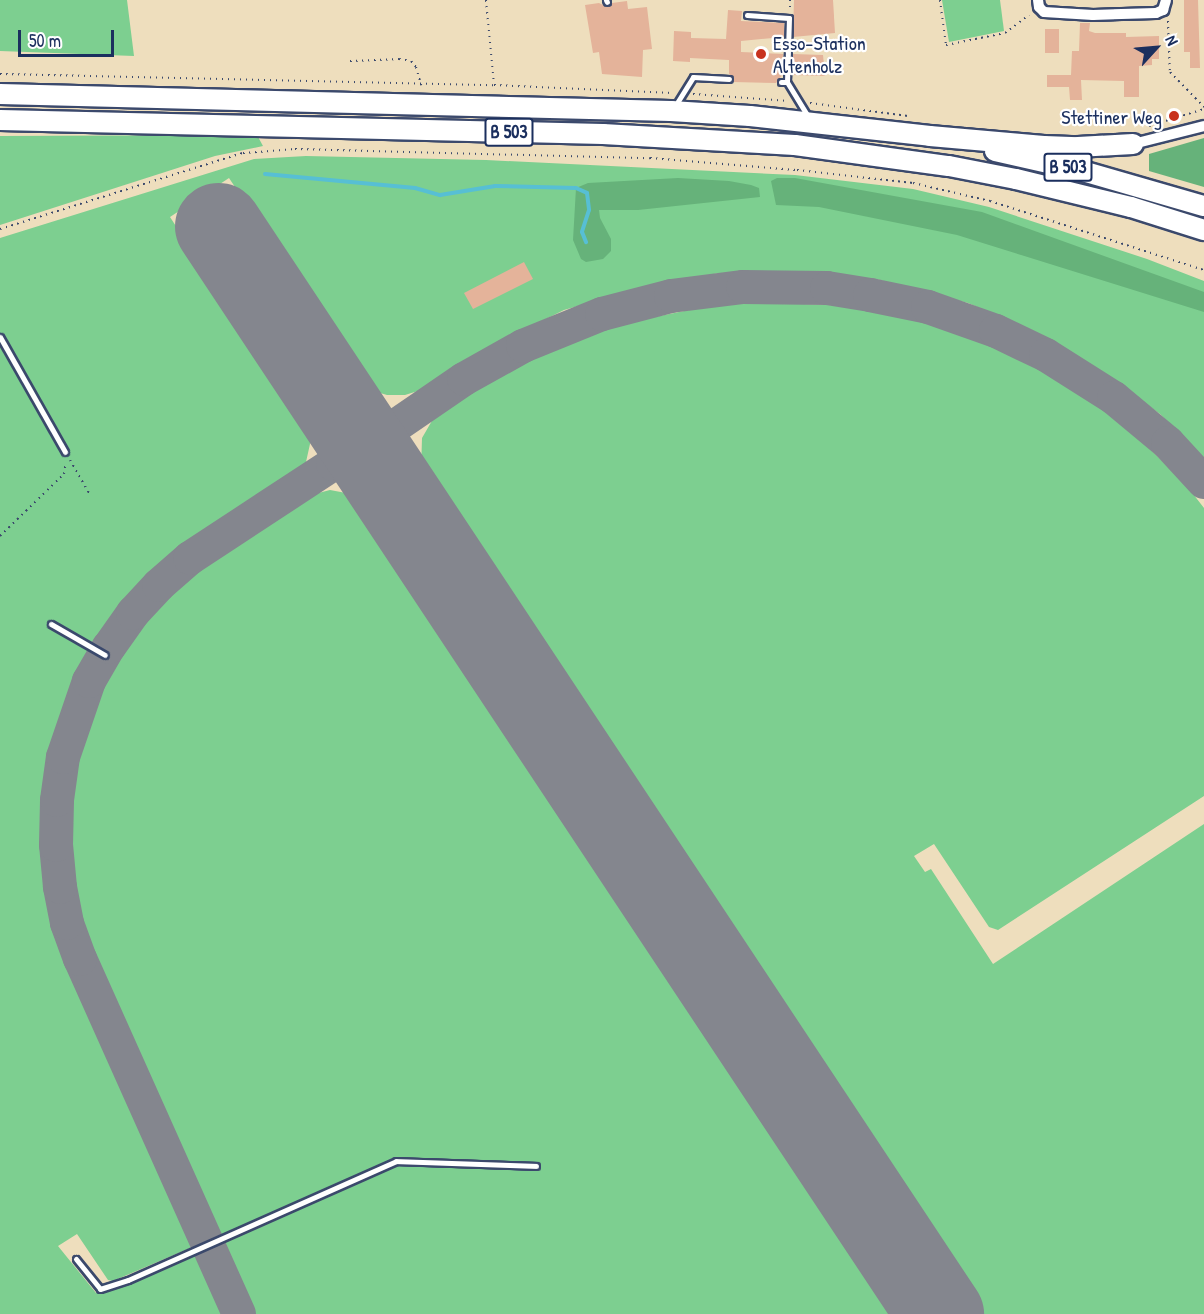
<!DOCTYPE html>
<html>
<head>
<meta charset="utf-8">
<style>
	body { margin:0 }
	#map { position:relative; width:1204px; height:1314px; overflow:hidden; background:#eedebd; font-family:"Patrick Hand",sans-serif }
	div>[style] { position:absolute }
	.green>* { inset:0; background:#7dcf90 }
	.forest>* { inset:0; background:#66b27a }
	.stream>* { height:4px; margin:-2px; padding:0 2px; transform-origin:2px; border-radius:2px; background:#57bfd4 }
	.taxiway>* { height:34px; margin:-17px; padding:0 17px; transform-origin:17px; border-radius:17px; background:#84868e }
	.runway>* { height:87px; margin:-43.5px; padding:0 43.5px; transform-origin:43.5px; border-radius:43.5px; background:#84868e }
	.building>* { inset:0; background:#e4b39a }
	.path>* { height:2px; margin-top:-1px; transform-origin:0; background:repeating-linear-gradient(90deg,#3b496c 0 1.5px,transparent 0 6px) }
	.roads { filter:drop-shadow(2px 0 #3b496c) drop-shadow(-2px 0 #3b496c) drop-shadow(0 2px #3b496c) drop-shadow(0 -2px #3b496c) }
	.lane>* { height:5px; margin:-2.5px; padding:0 2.5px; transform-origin:2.5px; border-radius:2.5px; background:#fff }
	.street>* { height:10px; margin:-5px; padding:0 5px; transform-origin:5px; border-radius:5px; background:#fff }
	.highway>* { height:20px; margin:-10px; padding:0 10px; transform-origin:10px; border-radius:10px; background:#fff }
	.dots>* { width:16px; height:16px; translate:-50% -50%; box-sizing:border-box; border:3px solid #fff; border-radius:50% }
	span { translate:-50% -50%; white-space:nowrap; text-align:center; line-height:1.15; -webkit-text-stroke:4.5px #fff; paint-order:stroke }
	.shield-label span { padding:2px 4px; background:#fff; border:2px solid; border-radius:4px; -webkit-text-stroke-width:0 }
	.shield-label { font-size:18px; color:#1b2f5e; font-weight:700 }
	.poi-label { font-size:20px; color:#1b2f5e }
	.left { translate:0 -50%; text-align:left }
	.right { translate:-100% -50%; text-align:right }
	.north { position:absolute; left:1126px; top:18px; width:60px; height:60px; -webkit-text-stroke:4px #fff; paint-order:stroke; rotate:64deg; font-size:16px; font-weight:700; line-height:24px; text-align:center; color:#1b2f5e }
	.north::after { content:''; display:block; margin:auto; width:21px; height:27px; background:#1b2f5e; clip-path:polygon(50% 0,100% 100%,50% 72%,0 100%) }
	.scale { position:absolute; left:18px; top:30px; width:96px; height:27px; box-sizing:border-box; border:3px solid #1b2f5e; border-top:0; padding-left:8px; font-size:18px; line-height:21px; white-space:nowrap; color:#1b2f5e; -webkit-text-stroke:4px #fff; paint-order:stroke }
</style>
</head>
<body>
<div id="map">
	<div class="green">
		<div style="clip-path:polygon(0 0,127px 0,134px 56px,0 51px)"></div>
		<div style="clip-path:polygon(942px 0,1000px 0,1004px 31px,949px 42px)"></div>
		<div style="clip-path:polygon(257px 135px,263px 146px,215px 156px,0 225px,0 136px)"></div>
		<div style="clip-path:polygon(306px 156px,486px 160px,795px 175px,913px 189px,989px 207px,1147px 259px,1204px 281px,1204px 459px,1160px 414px,1102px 372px,1042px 335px,968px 303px,876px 279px,805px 272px,719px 273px,631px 291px,564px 310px,468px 358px,421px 390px,405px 395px,387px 395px,370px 390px,229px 178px,170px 217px,312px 435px,306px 462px,298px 473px,176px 554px,130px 599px,98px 642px,87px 642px,50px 620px,47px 626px,86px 648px,90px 655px,55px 740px,45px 803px,44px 850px,48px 881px,60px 938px,193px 1241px,190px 1248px,113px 1281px,108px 1280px,77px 1234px,58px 1246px,96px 1293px,118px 1287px,192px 1253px,199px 1255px,225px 1314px,0 1314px,0 238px,254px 159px)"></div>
		<div style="clip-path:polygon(754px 302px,852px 306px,910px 316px,973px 338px,1049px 373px,1124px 424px,1183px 481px,1204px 508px,1204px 796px,998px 930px,989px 927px,934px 844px,914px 856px,925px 872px,931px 869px,993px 964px,1204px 824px,1204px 1314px,982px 1314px,421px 471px,422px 438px,433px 419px,441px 411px,508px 370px,549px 350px,620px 324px,699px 308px)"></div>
		<div style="clip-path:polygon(330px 490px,346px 493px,357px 499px,896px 1314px,254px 1314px,87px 942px,77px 905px,70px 860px,68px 813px,74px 762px,89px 714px,111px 669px,144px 619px,193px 572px,243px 537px,303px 497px)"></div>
	</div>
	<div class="forest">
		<div style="clip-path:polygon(1204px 138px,1204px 187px,1149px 171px,1149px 154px)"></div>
		<div style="clip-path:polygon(678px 178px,729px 181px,751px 185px,759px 188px,760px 197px,638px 210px,599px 210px,600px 218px,611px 239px,611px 251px,603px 259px,586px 262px,581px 259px,573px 240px,576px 188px,588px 183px)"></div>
		<div style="clip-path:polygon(777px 178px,795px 178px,982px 212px,1204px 292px,1204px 312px,957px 235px,819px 207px,776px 205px,771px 181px)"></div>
	</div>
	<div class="stream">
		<div style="left:265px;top:174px;width:151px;rotate:5.3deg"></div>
		<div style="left:415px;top:188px;width:26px;rotate:16deg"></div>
		<div style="left:440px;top:195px;width:56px;rotate:-9.3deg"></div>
		<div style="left:495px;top:186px;width:81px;rotate:1.4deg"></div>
		<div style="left:576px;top:188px;width:12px;rotate:24deg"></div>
		<div style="left:587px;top:193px;width:17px;rotate:83deg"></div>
		<div style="left:589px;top:210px;width:23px;rotate:108deg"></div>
		<div style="left:582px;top:232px;width:11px;rotate:68deg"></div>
	</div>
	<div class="taxiway">
		<div style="left:403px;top:500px;width:45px;rotate:-109.7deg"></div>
		<div style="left:388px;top:458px;width:21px;rotate:-93deg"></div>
		<div style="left:387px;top:437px;width:9px;rotate:-63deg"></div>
		<div style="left:391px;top:429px;width:88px;rotate:-34.4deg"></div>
		<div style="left:464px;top:379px;width:68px;rotate:-29.2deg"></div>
		<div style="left:523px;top:346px;width:85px;rotate:-22.1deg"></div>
		<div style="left:602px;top:314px;width:71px;rotate:-14.6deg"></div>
		<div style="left:671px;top:296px;width:73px;rotate:-7.1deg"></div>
		<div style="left:743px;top:287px;width:84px;rotate:0.7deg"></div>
		<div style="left:827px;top:288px;width:44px;rotate:9.2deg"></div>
		<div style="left:870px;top:295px;width:59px;rotate:11.7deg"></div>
		<div style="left:928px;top:307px;width:72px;rotate:19.4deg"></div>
		<div style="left:996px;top:331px;width:55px;rotate:25.6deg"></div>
		<div style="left:1046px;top:355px;width:80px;rotate:32.3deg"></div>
		<div style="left:1114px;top:398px;width:70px;rotate:39.8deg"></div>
		<div style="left:1168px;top:443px;width:53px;rotate:47.3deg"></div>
		<div style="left:239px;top:1314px;width:389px;rotate:-114.1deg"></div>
		<div style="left:80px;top:959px;width:38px;rotate:-110deg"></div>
		<div style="left:67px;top:923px;width:37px;rotate:-101deg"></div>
		<div style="left:60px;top:887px;width:42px;rotate:-95.4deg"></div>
		<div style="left:56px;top:845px;width:45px;rotate:-88.7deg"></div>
		<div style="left:57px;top:800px;width:43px;rotate:-82.1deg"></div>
		<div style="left:63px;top:757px;width:80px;rotate:-71.1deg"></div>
		<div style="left:89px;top:681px;width:39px;rotate:-60deg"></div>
		<div style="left:109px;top:647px;width:42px;rotate:-54.8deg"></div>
		<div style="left:133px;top:613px;width:38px;rotate:-47deg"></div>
		<div style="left:159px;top:585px;width:41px;rotate:-41.1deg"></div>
		<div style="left:190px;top:558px;width:171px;rotate:-33.3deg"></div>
		<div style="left:333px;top:464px;width:13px;rotate:-13deg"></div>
		<div style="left:346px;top:461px;width:11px;rotate:15deg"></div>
		<div style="left:357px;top:464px;width:31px;rotate:38deg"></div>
		<div style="left:381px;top:483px;width:53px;rotate:50.3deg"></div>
	</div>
	<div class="runway">
		<div style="left:218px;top:226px;width:1306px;rotate:56.43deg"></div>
	</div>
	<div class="building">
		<div style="clip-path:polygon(794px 0,833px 0,835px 33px,793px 37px)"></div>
		<div style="clip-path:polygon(1184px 0,1198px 0,1200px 68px,1190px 68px,1190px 52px,1184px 52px)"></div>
		<div style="clip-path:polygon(627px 1px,628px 9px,647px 7px,652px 49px,643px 50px,642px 77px,602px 74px,599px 52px,593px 53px,585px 5px,599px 3px,607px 7px,612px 3px)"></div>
		<div style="clip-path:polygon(728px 10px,742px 11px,741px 21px,784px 23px,784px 37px,741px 41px,741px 52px,783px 54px,782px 75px,776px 83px,733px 82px,734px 77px,729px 74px,729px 60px,690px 58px,690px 62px,673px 61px,674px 31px,691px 32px,691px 38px,726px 39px)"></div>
		<div style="clip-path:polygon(1080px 23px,1090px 23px,1089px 31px,1095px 33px,1126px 33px,1126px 37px,1159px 36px,1159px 59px,1152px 59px,1152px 65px,1139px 66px,1139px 97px,1124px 97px,1124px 81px,1081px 80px,1082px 100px,1070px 100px,1069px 87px,1047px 87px,1047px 75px,1071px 75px,1072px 51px,1079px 51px)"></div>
		<div style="clip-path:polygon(1045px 29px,1059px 29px,1059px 53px,1045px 53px)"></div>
		<div style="clip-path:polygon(793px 54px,823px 55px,825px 76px,792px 75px)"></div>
		<div style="clip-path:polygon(524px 262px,533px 279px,473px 309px,464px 293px)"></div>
	</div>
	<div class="path">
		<div style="left:486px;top:0;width:84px;rotate:84.6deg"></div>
		<div style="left:790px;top:0;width:9px;rotate:90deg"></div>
		<div style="left:940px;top:0;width:45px;rotate:82.4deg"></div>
		<div style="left:946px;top:45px;width:60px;rotate:-11.5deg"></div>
		<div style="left:1005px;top:33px;width:30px;rotate:-37deg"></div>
		<div style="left:1168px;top:21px;width:51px;rotate:87.8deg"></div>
		<div style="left:1170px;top:72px;width:49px;rotate:45.8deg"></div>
		<div style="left:350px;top:61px;width:49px;rotate:-2.3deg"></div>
		<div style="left:399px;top:59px;width:12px;rotate:9deg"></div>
		<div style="left:411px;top:61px;width:8px;rotate:50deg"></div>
		<div style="left:416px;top:67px;width:19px;rotate:74deg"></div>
		<div style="left:0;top:74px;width:494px;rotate:1.3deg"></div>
		<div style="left:494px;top:85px;width:179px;rotate:2.6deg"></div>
		<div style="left:693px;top:94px;width:96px;rotate:4.2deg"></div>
		<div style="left:810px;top:103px;width:99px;rotate:7.6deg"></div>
		<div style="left:1149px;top:126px;width:58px;rotate:-17.2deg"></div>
		<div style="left:0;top:229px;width:255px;rotate:-17.4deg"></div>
		<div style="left:243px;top:153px;width:52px;rotate:-4.4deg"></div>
		<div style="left:295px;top:149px;width:355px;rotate:1.5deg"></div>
		<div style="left:650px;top:158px;width:147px;rotate:4.7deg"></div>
		<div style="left:797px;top:170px;width:117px;rotate:6.4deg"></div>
		<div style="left:913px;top:183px;width:79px;rotate:13.2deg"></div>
		<div style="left:990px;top:201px;width:225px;rotate:17.9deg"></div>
		<div style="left:70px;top:460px;width:38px;rotate:60deg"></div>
		<div style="left:0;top:536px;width:89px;rotate:-44.1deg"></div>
		<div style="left:64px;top:474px;width:12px;rotate:-81deg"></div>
	</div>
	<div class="roads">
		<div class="lane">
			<div style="left:606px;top:0;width:2px;rotate:63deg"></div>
			<div style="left:747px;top:15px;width:42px;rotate:4.1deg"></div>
			<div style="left:789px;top:18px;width:64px;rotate:91.8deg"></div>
			<div style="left:781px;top:82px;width:6px"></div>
			<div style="left:787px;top:82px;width:42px;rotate:58.6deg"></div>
			<div style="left:675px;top:106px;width:34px;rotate:-58deg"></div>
			<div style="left:693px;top:77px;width:36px;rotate:3deg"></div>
			<div style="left:0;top:337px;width:132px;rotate:60.5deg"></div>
			<div style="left:51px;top:624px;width:62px;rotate:29.9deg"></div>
			<div style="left:76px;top:1259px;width:38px;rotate:51deg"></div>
			<div style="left:100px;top:1289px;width:29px;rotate:-18deg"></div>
			<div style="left:128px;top:1280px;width:293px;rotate:-23.9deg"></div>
			<div style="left:396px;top:1161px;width:140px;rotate:2deg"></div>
		</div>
		<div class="street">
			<div style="left:1038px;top:0;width:7px;rotate:82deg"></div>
			<div style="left:1039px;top:7px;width:7px;rotate:45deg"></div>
			<div style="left:1044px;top:12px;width:49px;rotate:3.5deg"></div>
			<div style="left:1093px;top:15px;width:63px;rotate:-1.8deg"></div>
			<div style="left:1156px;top:13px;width:8px;rotate:-23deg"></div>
			<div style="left:1163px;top:10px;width:10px;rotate:-73deg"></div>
			<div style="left:1133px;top:144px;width:73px;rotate:-14.2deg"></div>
		</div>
		<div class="highway">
			<div style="left:0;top:94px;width:671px;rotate:1.45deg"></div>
			<div style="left:671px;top:111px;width:79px;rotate:3.6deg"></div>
			<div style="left:750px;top:116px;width:181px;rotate:6.3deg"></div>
			<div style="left:930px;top:136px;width:114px;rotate:5deg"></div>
			<div style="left:1044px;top:146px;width:34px;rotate:2deg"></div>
			<div style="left:1078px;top:147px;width:55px;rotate:-3.1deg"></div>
			<div style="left:0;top:120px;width:603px;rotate:1.33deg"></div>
			<div style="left:603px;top:134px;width:192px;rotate:3.3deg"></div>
			<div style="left:795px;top:145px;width:155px;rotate:7.8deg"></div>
			<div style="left:949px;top:166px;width:68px;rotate:11deg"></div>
			<div style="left:1016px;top:179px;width:118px;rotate:13.7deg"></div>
			<div style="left:1131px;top:207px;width:77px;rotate:17.5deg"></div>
			<div style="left:995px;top:151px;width:86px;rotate:12.7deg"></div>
			<div style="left:1079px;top:170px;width:130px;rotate:16.1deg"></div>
		</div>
	</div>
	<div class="dots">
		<div style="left:761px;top:54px;background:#c8321e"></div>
		<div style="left:1174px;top:116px;background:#c8321e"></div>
	</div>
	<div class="shield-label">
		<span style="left:509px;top:132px">B 503</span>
		<span style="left:1068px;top:167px">B 503</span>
	</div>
	<div class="poi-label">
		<span class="left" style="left:773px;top:54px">Esso-Station<br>Altenholz</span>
		<span class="right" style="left:1162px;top:116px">Stettiner Weg</span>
	</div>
	<div class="north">N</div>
	<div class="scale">50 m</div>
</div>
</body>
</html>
